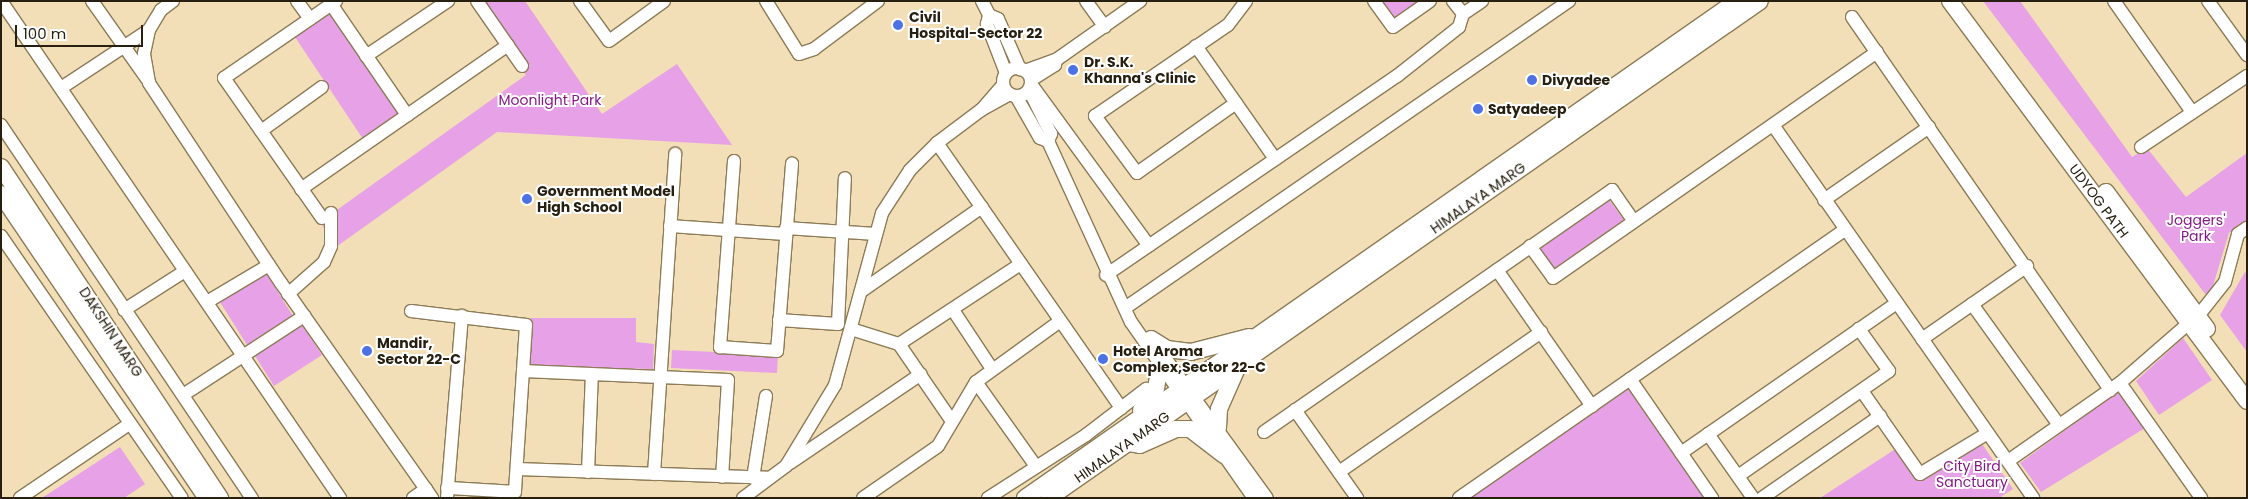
<!DOCTYPE html>
<html>
<head>
<meta charset="utf-8">
<style>
	body { margin:0 }
	#map { position:relative; width:2248px; height:499px; overflow:hidden; background:#f2dfb7; font-family:Poppins,sans-serif }
	div>[style] { position:absolute }
	.green>* { inset:0; background:#e7a1e7 }
	.roads { filter:drop-shadow(1px 0 #8c7b56) drop-shadow(-1px 0 #8c7b56) drop-shadow(0 1px #8c7b56) drop-shadow(0 -1px #8c7b56) }
	.minor>* { height:12px; margin:-6px; padding:0 6px; transform-origin:6px; border-radius:6px; background:#fff }
	.minor>.ring { margin:-6px; padding:0; box-sizing:content-box; background:none; border:12px solid #fff; border-radius:50% }
	.major>* { height:16px; margin:-8px; padding:0 8px; transform-origin:8px; border-radius:8px; background:#fff }
	.dots>* { width:14px; height:14px; translate:-50% -50%; box-sizing:border-box; border:2px solid #fff; border-radius:50% }
	span { translate:-50% -50%; white-space:nowrap; text-align:center; line-height:1.15; -webkit-text-stroke:4px #fff; paint-order:stroke }
	.poi-label { font-size:14px; color:#272011; font-weight:700 }
	.left { translate:0 -50%; text-align:left }
	.park-label { font-size:14px; color:#831a86 }
	.street-label { font-size:14px; color:#272011 }
	.frame { position:absolute; inset:0; border:2px solid #272011; pointer-events:none }
	.scale { position:absolute; left:15px; top:25px; width:128px; height:22px; box-sizing:border-box; border:2px solid #272011; border-top:0; padding-left:6px; font-size:15px; line-height:18px; white-space:nowrap; color:#272011; -webkit-text-stroke:4px #fff; paint-order:stroke }
</style>
</head>
<body>
<div id="map">
	<div class="green">
		<div style="clip-path:polygon(478px 1px,525px 1px,602px 114px,677px 64px,732px 145px,497px 132px,336px 247px,320px 222px,526px 75px)"></div>
		<div style="clip-path:polygon(1381px 1px,1424px 1px,1394px 21px)"></div>
		<div style="clip-path:polygon(1983px 1px,2020px 1px,2132px 157px,2147px 148px,2186px 197px,2247px 153px,2247px 220px,2229px 233px,2209px 299px)"></div>
		<div style="clip-path:polygon(329px 9px,399px 115px,363px 139px,293px 34px)"></div>
		<div style="clip-path:polygon(1607px 197px,1626px 223px,1555px 272px,1537px 245px)"></div>
		<div style="clip-path:polygon(2245px 272px,2247px 274px,2247px 352px,2220px 315px)"></div>
		<div style="clip-path:polygon(266px 273px,293px 316px,247px 345px,220px 302px)"></div>
		<div style="clip-path:polygon(531px 318px,636px 318px,636px 342px,654px 344px,653px 369px,530px 366px)"></div>
		<div style="clip-path:polygon(302px 325px,322px 355px,274px 386px,255px 356px)"></div>
		<div style="clip-path:polygon(2183px 338px,2212px 380px,2159px 415px,2136px 381px)"></div>
		<div style="clip-path:polygon(672px 350px,778px 355px,777px 373px,671px 368px)"></div>
		<div style="clip-path:polygon(1627px 385px,1710px 498px,1471px 498px)"></div>
		<div style="clip-path:polygon(2118px 392px,2145px 428px,2041px 492px,2020px 463px)"></div>
		<div style="clip-path:polygon(1980px 441px,2013px 489px,1999px 498px,1820px 498px,1897px 448px,1919px 481px)"></div>
		<div style="clip-path:polygon(120px 447px,145px 484px,124px 498px,42px 498px)"></div>
	</div>
	<div class="roads">
		<div class="minor">
			<div style="left:1px;top:1px;width:602px;rotate:55.7deg"></div>
			<div style="left:92px;top:1px;width:95px;rotate:54.8deg"></div>
			<div style="left:173px;top:1px;width:15px;rotate:143deg"></div>
			<div style="left:161px;top:10px;width:23px;rotate:121deg"></div>
			<div style="left:149px;top:30px;width:25px;rotate:102deg"></div>
			<div style="left:144px;top:54px;width:29px;rotate:80deg"></div>
			<div style="left:149px;top:83px;width:240px;rotate:56.6deg"></div>
			<div style="left:281px;top:283px;width:263px;rotate:54.9deg"></div>
			<div style="left:297px;top:1px;width:22px;rotate:54deg"></div>
			<div style="left:477px;top:1px;width:79px;rotate:55.3deg"></div>
			<div style="left:580px;top:1px;width:49px;rotate:54.1deg"></div>
			<div style="left:609px;top:41px;width:68px;rotate:-36deg"></div>
			<div style="left:766px;top:1px;width:62px;rotate:58.1deg"></div>
			<div style="left:799px;top:54px;width:16px;rotate:-18deg"></div>
			<div style="left:814px;top:49px;width:80px;rotate:-36.9deg"></div>
			<div style="left:982px;top:1px;width:16px;rotate:63deg"></div>
			<div style="left:1086px;top:1px;width:32px;rotate:54deg"></div>
			<div style="left:1374px;top:1px;width:32px;rotate:54deg"></div>
			<div style="left:1393px;top:27px;width:45px;rotate:-35.1deg"></div>
			<div style="left:1453px;top:1px;width:16px;rotate:52deg"></div>
			<div style="left:1463px;top:14px;width:23px;rotate:-34deg"></div>
			<div style="left:2114px;top:1px;width:136px;rotate:54.9deg"></div>
			<div style="left:2208px;top:1px;width:67px;rotate:54.2deg"></div>
			<div style="left:331px;top:4px;width:135px;rotate:55.6deg"></div>
			<div style="left:1852px;top:17px;width:454px;rotate:55.3deg"></div>
			<div style="left:1196px;top:46px;width:138px;rotate:55deg"></div>
			<div style="left:366px;top:56px;width:99px;rotate:-33.9deg"></div>
			<div style="left:1056px;top:60px;width:103px;rotate:-35.1deg"></div>
			<div class="ring" style="left:1003px;top:68px;width:16px;height:16px"></div>
			<div style="left:1025px;top:71px;width:33px;rotate:-20deg"></div>
			<div style="left:1056px;top:60px;width:5px;rotate:101deg"></div>
			<div style="left:1055px;top:65px;width:28px;rotate:148deg"></div>
			<div style="left:1006px;top:73px;width:53px;rotate:-111.2deg"></div>
			<div style="left:987px;top:24px;width:9px;rotate:-77deg"></div>
			<div style="left:989px;top:15px;width:10px;rotate:24deg"></div>
			<div style="left:998px;top:19px;width:55px;rotate:66.3deg"></div>
			<div style="left:1031px;top:84px;width:200px;rotate:53.9deg"></div>
			<div style="left:1003px;top:85px;width:33px;rotate:131deg"></div>
			<div style="left:981px;top:110px;width:33px;rotate:-29deg"></div>
			<div style="left:61px;top:88px;width:105px;rotate:-33.4deg"></div>
			<div style="left:1016px;top:96px;width:48px;rotate:60.3deg"></div>
			<div style="left:1040px;top:138px;width:9px;rotate:21deg"></div>
			<div style="left:1048px;top:141px;width:8px;rotate:-67deg"></div>
			<div style="left:1051px;top:134px;width:49px;rotate:-116.6deg"></div>
			<div style="left:1236px;top:103px;width:121px;rotate:144.7deg"></div>
			<div style="left:1137px;top:173px;width:71px;rotate:-126.4deg"></div>
			<div style="left:1095px;top:116px;width:161px;rotate:-34.4deg"></div>
			<div style="left:1228px;top:25px;width:30px;rotate:-53deg"></div>
			<div style="left:1px;top:125px;width:450px;rotate:56.1deg"></div>
			<div style="left:1773px;top:125px;width:455px;rotate:55.1deg"></div>
			<div style="left:261px;top:131px;width:75px;rotate:-35.8deg"></div>
			<div style="left:1048px;top:141px;width:199px;rotate:65.4deg"></div>
			<div style="left:1131px;top:322px;width:215px;rotate:55.1deg"></div>
			<div style="left:937px;top:143px;width:323px;rotate:55.2deg"></div>
			<div style="left:2141px;top:147px;width:128px;rotate:-33.8deg"></div>
			<div style="left:734px;top:161px;width:187px;rotate:94.3deg"></div>
			<div style="left:720px;top:347px;width:57px;rotate:4deg"></div>
			<div style="left:777px;top:351px;width:188px;rotate:-85.4deg"></div>
			<div style="left:301px;top:189px;width:252px;rotate:-34.8deg"></div>
			<div style="left:1824px;top:200px;width:128px;rotate:-34.8deg"></div>
			<div style="left:322px;top:218px;width:171px;rotate:-125deg"></div>
			<div style="left:224px;top:78px;width:136px;rotate:-34.5deg"></div>
			<div style="left:670px;top:226px;width:115px;rotate:4deg"></div>
			<div style="left:786px;top:228px;width:90px;rotate:3.8deg"></div>
			<div style="left:1px;top:236px;width:318px;rotate:55.4deg"></div>
			<div style="left:1530px;top:246px;width:39px;rotate:54deg"></div>
			<div style="left:1553px;top:278px;width:395px;rotate:-34.9deg"></div>
			<div style="left:1497px;top:270px;width:166px;rotate:55.1deg"></div>
			<div style="left:1106px;top:275px;width:353px;rotate:-34.4deg"></div>
			<div style="left:1397px;top:76px;width:79px;rotate:-38.3deg"></div>
			<div style="left:1459px;top:27px;width:14px;rotate:-73deg"></div>
			<div style="left:863px;top:290px;width:145px;rotate:-34.9deg"></div>
			<div style="left:288px;top:294px;width:48px;rotate:-41.6deg"></div>
			<div style="left:324px;top:262px;width:17px;rotate:-66deg"></div>
			<div style="left:331px;top:246px;width:33px;rotate:-90deg"></div>
			<div style="left:207px;top:302px;width:72px;rotate:-30.8deg"></div>
			<div style="left:1972px;top:304px;width:149px;rotate:54.3deg"></div>
			<div style="left:1125px;top:308px;width:540px;rotate:-34.66deg"></div>
			<div style="left:124px;top:310px;width:72px;rotate:-32.6deg"></div>
			<div style="left:953px;top:310px;width:71px;rotate:56.5deg"></div>
			<div style="left:411px;top:311px;width:116px;rotate:6.9deg"></div>
			<div style="left:526px;top:325px;width:167px;rotate:93.8deg"></div>
			<div style="left:515px;top:492px;width:68px;rotate:-176.6deg"></div>
			<div style="left:2198px;top:316px;width:43px;rotate:-51.5deg"></div>
			<div style="left:2225px;top:282px;width:50px;rotate:-74.8deg"></div>
			<div style="left:2238px;top:234px;width:11px;rotate:-34deg"></div>
			<div style="left:779px;top:320px;width:59px;rotate:3.9deg"></div>
			<div style="left:838px;top:324px;width:146px;rotate:-87.3deg"></div>
			<div style="left:851px;top:329px;width:50px;rotate:17.4deg"></div>
			<div style="left:899px;top:344px;width:92px;rotate:55.6deg"></div>
			<div style="left:1922px;top:339px;width:128px;rotate:-34.8deg"></div>
			<div style="left:899px;top:344px;width:146px;rotate:-33.3deg"></div>
			<div style="left:1155px;top:344px;width:190px;rotate:54deg"></div>
			<div style="left:523px;top:371px;width:205px;rotate:2.5deg"></div>
			<div style="left:728px;top:380px;width:97px;rotate:93.5deg"></div>
			<div style="left:1630px;top:379px;width:145px;rotate:55.4deg"></div>
			<div style="left:976px;top:382px;width:102px;rotate:54.6deg"></div>
			<div style="left:2120px;top:383px;width:141px;rotate:54.8deg"></div>
			<div style="left:1862px;top:391px;width:101px;rotate:55.1deg"></div>
			<div style="left:1920px;top:474px;width:79px;rotate:-31.1deg"></div>
			<div style="left:183px;top:395px;width:145px;rotate:-33.1deg"></div>
			<div style="left:1295px;top:410px;width:108px;rotate:54.8deg"></div>
			<div style="left:1264px;top:432px;width:424px;rotate:-34.8deg"></div>
			<div style="left:1612px;top:190px;width:38px;rotate:55deg"></div>
			<div style="left:1708px;top:434px;width:78px;rotate:54.9deg"></div>
			<div style="left:1681px;top:453px;width:263px;rotate:-34.8deg"></div>
			<div style="left:2008px;top:461px;width:136px;rotate:-34.9deg"></div>
			<div style="left:2120px;top:383px;width:91px;rotate:-41deg"></div>
			<div style="left:790px;top:463px;width:158px;rotate:-34.2deg"></div>
			<div style="left:517px;top:469px;width:252px;rotate:2deg"></div>
			<div style="left:588px;top:472px;width:98px;rotate:-87.7deg"></div>
			<div style="left:1339px;top:472px;width:246px;rotate:-34.7deg"></div>
			<div style="left:654px;top:474px;width:321px;rotate:-86.2deg"></div>
			<div style="left:1738px;top:476px;width:184px;rotate:-34.8deg"></div>
			<div style="left:1889px;top:371px;width:52px;rotate:-125.5deg"></div>
			<div style="left:753px;top:478px;width:83px;rotate:-81deg"></div>
			<div style="left:20px;top:498px;width:130px;rotate:-34.1deg"></div>
			<div style="left:413px;top:498px;width:16px;rotate:-35deg"></div>
			<div style="left:447px;top:498px;width:183px;rotate:-85.3deg"></div>
			<div style="left:743px;top:498px;width:54px;rotate:-36.7deg"></div>
			<div style="left:786px;top:466px;width:95px;rotate:-58.8deg"></div>
			<div style="left:835px;top:385px;width:178px;rotate:-74.7deg"></div>
			<div style="left:882px;top:213px;width:51px;rotate:-56.9deg"></div>
			<div style="left:910px;top:170px;width:38px;rotate:-45deg"></div>
			<div style="left:937px;top:143px;width:55px;rotate:-36.9deg"></div>
			<div style="left:863px;top:498px;width:91px;rotate:-34.7deg"></div>
			<div style="left:938px;top:446px;width:74px;rotate:-59.3deg"></div>
			<div style="left:976px;top:382px;width:102px;rotate:-35.9deg"></div>
			<div style="left:988px;top:498px;width:117px;rotate:-32.7deg"></div>
			<div style="left:1086px;top:435px;width:76px;rotate:-37.5deg"></div>
			<div style="left:1459px;top:498px;width:470px;rotate:-34.8deg"></div>
			<div style="left:1762px;top:498px;width:144px;rotate:-34.8deg"></div>
		</div>
		<div class="major">
			<div style="left:1950px;top:1px;width:498px;rotate:53.4deg"></div>
			<div style="left:1px;top:167px;width:397px;rotate:56.5deg"></div>
			<div style="left:2106px;top:192px;width:170px;rotate:53.6deg"></div>
			<div style="left:1px;top:194px;width:367px;rotate:55.9deg"></div>
			<div style="left:1151px;top:339px;width:19px;rotate:32deg"></div>
			<div style="left:1167px;top:349px;width:24px;rotate:7deg"></div>
			<div style="left:1191px;top:352px;width:60px;rotate:-14.5deg"></div>
			<div style="left:1141px;top:410px;width:21px;rotate:-49deg"></div>
			<div style="left:1155px;top:394px;width:28px;rotate:-80deg"></div>
			<div style="left:1218px;top:428px;width:19px;rotate:-87deg"></div>
			<div style="left:1219px;top:409px;width:47px;rotate:-66.2deg"></div>
			<div style="left:1129px;top:443px;width:11px;rotate:10deg"></div>
			<div style="left:1140px;top:445px;width:39px;rotate:-24deg"></div>
			<div style="left:1176px;top:429px;width:14px"></div>
			<div style="left:1190px;top:429px;width:43px;rotate:37.4deg"></div>
			<div style="left:1025px;top:498px;width:868px;rotate:-34.92deg"></div>
			<div style="left:1049px;top:498px;width:867px;rotate:-34.95deg"></div>
		</div>
	</div>
	<div class="dots">
		<div style="left:898px;top:25px;background:#4c72e6"></div>
		<div style="left:1073px;top:70px;background:#4c72e6"></div>
		<div style="left:1532px;top:80px;background:#4c72e6"></div>
		<div style="left:1478px;top:109px;background:#4c72e6"></div>
		<div style="left:527px;top:199px;background:#4c72e6"></div>
		<div style="left:367px;top:351px;background:#4c72e6"></div>
		<div style="left:1103px;top:359px;background:#4c72e6"></div>
	</div>
	<div class="poi-label">
		<span class="left" style="left:909px;top:25px">Civil<br>Hospital-Sector 22</span>
		<span class="left" style="left:1084px;top:70px">Dr. S.K.<br>Khanna's Clinic</span>
		<span class="left" style="left:1542px;top:80px">Divyadee</span>
		<span class="left" style="left:1488px;top:109px">Satyadeep</span>
		<span class="left" style="left:537px;top:199px">Government Model<br>High School</span>
		<span class="left" style="left:377px;top:351px">Mandir,<br>Sector 22-C</span>
		<span class="left" style="left:1113px;top:359px">Hotel Aroma<br>Complex,Sector 22-C</span>
	</div>
	<div class="park-label">
		<span style="left:550px;top:100px">Moonlight Park</span>
		<span style="left:2196px;top:228px">Joggers'<br>Park</span>
		<span style="left:1972px;top:474px">City Bird<br>Sanctuary</span>
	</div>
	<div class="street-label">
		<span style="left:1478px;top:198px;rotate:-35deg">HIMALAYA MARG</span>
		<span style="left:2099px;top:201px;rotate:53deg">UDYOG PATH</span>
		<span style="left:111px;top:332px;rotate:57deg">DAKSHIN MARG</span>
		<span style="left:1122px;top:447px;rotate:-35deg">HIMALAYA MARG</span>
	</div>
	<div class="frame"></div>
	<div class="scale">100 m</div>
</div>
</body>
</html>
